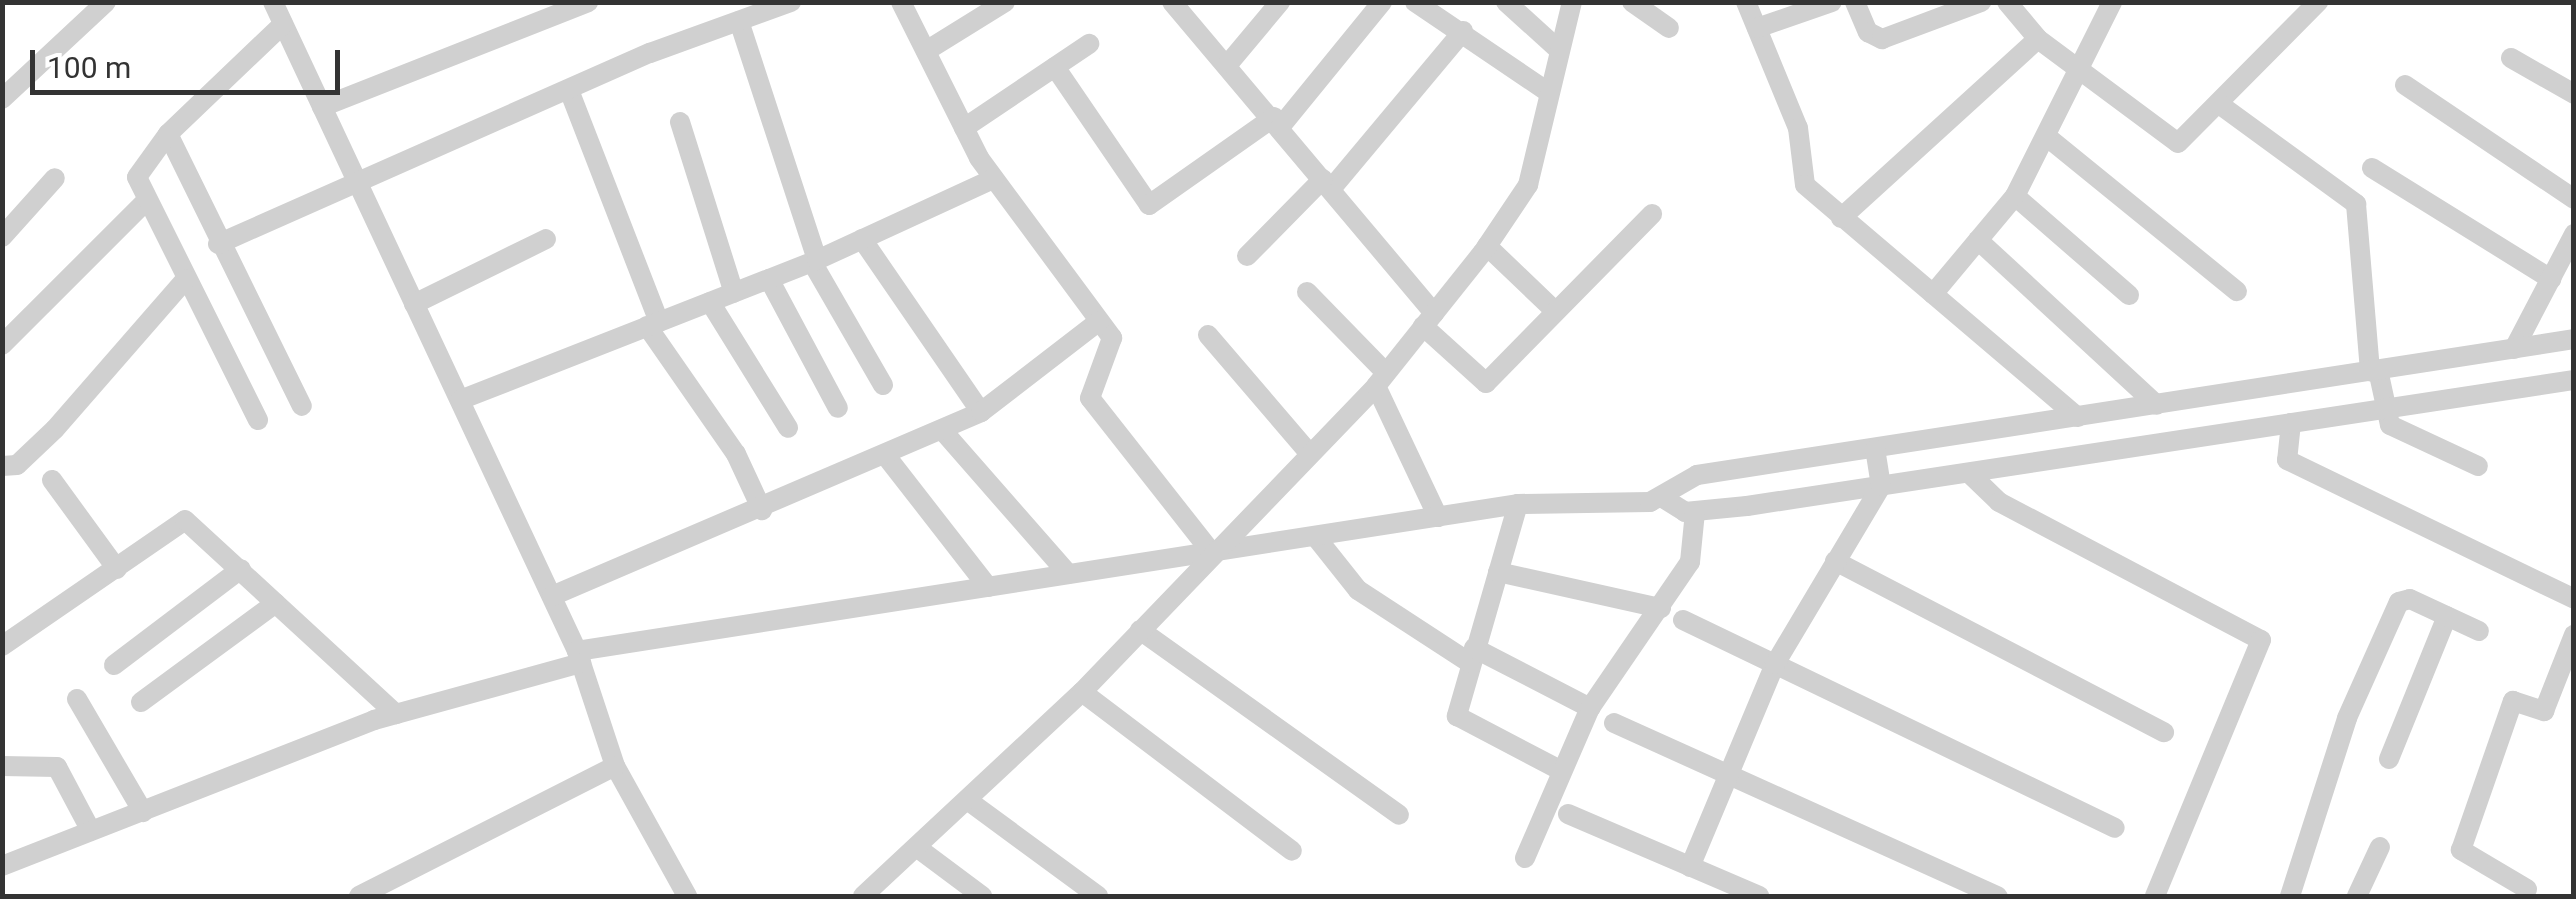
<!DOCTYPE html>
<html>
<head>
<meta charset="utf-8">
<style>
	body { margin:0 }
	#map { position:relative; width:2576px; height:899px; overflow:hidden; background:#fff; font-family:Roboto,sans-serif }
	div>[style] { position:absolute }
	.minor>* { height:20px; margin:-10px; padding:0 10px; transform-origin:10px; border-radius:10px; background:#d0d0d0 }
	span { translate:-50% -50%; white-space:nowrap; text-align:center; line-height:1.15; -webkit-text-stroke:10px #fff; paint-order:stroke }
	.frame { position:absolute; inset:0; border:5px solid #333; pointer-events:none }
	.scale { position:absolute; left:30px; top:50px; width:310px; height:45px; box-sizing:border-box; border:5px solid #333; border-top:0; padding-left:12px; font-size:30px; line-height:35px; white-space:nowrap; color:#333; -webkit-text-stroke:8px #fff; paint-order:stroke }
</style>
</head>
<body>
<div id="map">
	<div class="minor">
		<div style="left:273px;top:2px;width:717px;rotate:64.9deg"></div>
		<div style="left:577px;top:651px;width:121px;rotate:71.7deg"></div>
		<div style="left:615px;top:766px;width:149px;rotate:61deg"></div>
		<div style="left:901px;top:2px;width:174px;rotate:63.4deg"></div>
		<div style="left:979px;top:158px;width:224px;rotate:53.5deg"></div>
		<div style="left:1112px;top:338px;width:64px;rotate:110.1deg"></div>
		<div style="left:1090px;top:398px;width:196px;rotate:51.8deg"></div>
		<div style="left:1172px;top:2px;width:407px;rotate:49.9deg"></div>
		<div style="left:1415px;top:2px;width:161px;rotate:34.1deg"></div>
		<div style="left:1506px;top:2px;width:72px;rotate:42.2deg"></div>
		<div style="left:1632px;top:2px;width:45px;rotate:35.1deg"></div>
		<div style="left:1746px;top:2px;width:136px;rotate:67.6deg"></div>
		<div style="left:1798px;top:128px;width:57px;rotate:83deg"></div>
		<div style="left:1805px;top:185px;width:358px;rotate:40.4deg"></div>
		<div style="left:1855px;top:2px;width:33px;rotate:67deg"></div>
		<div style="left:1868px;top:32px;width:16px;rotate:27deg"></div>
		<div style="left:1882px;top:39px;width:106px;rotate:-20.5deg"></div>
		<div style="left:2007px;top:2px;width:48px;rotate:50deg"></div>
		<div style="left:2038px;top:39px;width:174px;rotate:36.6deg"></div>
		<div style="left:2178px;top:143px;width:199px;rotate:-45.2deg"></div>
		<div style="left:739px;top:21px;width:251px;rotate:71.9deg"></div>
		<div style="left:1757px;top:28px;width:79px;rotate:-19.1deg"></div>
		<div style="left:926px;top:51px;width:93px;rotate:-31.8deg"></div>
		<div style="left:2511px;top:58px;width:73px;rotate:29.7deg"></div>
		<div style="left:1229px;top:63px;width:80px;rotate:-50.1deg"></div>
		<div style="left:1055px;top:67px;width:167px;rotate:55.7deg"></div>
		<div style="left:1149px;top:205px;width:153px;rotate:-35.1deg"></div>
		<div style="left:2405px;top:85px;width:204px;rotate:34deg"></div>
		<div style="left:569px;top:90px;width:249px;rotate:68.8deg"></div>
		<div style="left:2px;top:99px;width:142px;rotate:-43deg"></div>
		<div style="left:2219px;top:104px;width:170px;rotate:36.1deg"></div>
		<div style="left:2356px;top:204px;width:168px;rotate:85.2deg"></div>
		<div style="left:322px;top:107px;width:286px;rotate:-21.5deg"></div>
		<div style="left:680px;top:122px;width:179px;rotate:72.5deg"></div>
		<div style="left:1281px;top:126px;width:160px;rotate:-50.8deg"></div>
		<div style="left:964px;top:128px;width:151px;rotate:-33.9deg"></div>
		<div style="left:168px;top:134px;width:303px;rotate:63.8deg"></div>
		<div style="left:2046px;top:136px;width:246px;rotate:39.1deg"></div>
		<div style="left:2372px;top:168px;width:211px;rotate:31.8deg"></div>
		<div style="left:1331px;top:189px;width:206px;rotate:-50.1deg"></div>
		<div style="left:2015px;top:196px;width:151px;rotate:41deg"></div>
		<div style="left:1841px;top:218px;width:266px;rotate:-42.3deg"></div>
		<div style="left:2px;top:237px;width:79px;rotate:-48.1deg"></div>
		<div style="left:862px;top:239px;width:210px;rotate:55.5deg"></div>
		<div style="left:1978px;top:240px;width:243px;rotate:42.7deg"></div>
		<div style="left:218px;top:244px;width:472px;rotate:-23.9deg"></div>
		<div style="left:650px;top:53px;width:150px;rotate:-19.9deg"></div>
		<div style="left:1487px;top:246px;width:95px;rotate:43.7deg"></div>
		<div style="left:1247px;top:256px;width:108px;rotate:-45.4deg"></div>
		<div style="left:812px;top:262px;width:142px;rotate:60deg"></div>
		<div style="left:769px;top:279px;width:146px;rotate:61.9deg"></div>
		<div style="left:1307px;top:292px;width:113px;rotate:45.7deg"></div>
		<div style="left:1933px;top:294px;width:128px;rotate:-50.1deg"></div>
		<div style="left:2015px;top:196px;width:217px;rotate:-63.4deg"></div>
		<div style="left:710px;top:302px;width:148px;rotate:58.2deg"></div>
		<div style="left:414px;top:304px;width:147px;rotate:-26.2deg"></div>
		<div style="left:647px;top:326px;width:156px;rotate:55.2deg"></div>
		<div style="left:736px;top:454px;width:62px;rotate:65.1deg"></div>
		<div style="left:1423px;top:326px;width:85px;rotate:42.1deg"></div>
		<div style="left:1486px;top:383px;width:237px;rotate:-45.5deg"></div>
		<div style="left:1208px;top:335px;width:155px;rotate:49.4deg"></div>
		<div style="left:2px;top:345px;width:204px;rotate:-45deg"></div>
		<div style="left:2514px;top:349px;width:130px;rotate:-62.4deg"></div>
		<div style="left:2378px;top:370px;width:56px;rotate:77.7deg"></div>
		<div style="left:2390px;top:425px;width:97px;rotate:25deg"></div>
		<div style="left:1376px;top:386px;width:145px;rotate:64.7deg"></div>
		<div style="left:460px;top:400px;width:383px;rotate:-21.4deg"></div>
		<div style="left:817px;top:260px;width:194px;rotate:-24.7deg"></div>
		<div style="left:258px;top:420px;width:271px;rotate:-116.5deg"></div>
		<div style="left:137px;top:177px;width:53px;rotate:-54.2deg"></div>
		<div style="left:168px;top:134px;width:159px;rotate:-43.7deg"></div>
		<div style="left:2291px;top:423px;width:37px;rotate:96deg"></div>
		<div style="left:2287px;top:460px;width:319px;rotate:25.8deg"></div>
		<div style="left:943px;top:431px;width:190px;rotate:48.8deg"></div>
		<div style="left:886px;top:456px;width:166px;rotate:52.1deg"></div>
		<div style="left:2px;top:466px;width:15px;rotate:-4deg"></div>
		<div style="left:17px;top:465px;width:52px;rotate:-43.5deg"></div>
		<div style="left:55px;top:429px;width:199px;rotate:-48.9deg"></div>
		<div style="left:1969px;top:473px;width:42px;rotate:44deg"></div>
		<div style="left:1999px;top:502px;width:296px;rotate:27.8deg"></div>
		<div style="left:2261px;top:640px;width:277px;rotate:112.5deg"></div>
		<div style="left:52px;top:480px;width:110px;rotate:53.9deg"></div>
		<div style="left:1663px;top:498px;width:26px;rotate:32deg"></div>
		<div style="left:1685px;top:512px;width:62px;rotate:-5.5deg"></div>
		<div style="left:1747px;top:506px;width:837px;rotate:-8.66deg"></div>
		<div style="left:1518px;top:504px;width:221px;rotate:106.1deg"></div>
		<div style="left:1457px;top:716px;width:116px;rotate:27.7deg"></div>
		<div style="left:1315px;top:536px;width:69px;rotate:51.5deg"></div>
		<div style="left:1358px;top:590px;width:134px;rotate:33.1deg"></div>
		<div style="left:1835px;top:561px;width:371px;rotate:27.5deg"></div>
		<div style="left:1498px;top:572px;width:167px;rotate:12.5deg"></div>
		<div style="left:552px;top:596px;width:467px;rotate:-23.2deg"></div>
		<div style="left:981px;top:412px;width:149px;rotate:-37.6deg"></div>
		<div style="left:1683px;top:620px;width:479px;rotate:25.7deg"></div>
		<div style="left:1140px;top:630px;width:318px;rotate:35.5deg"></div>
		<div style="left:2px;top:646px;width:222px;rotate:-34.5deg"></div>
		<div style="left:185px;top:520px;width:287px;rotate:42.6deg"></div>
		<div style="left:1474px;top:648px;width:131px;rotate:27.3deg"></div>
		<div style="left:577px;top:651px;width:952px;rotate:-8.88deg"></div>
		<div style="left:1518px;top:504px;width:132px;rotate:-0.9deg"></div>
		<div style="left:1650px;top:502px;width:54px;rotate:-29.9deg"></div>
		<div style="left:1697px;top:475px;width:887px;rotate:-8.81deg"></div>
		<div style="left:114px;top:665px;width:159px;rotate:-37.1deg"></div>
		<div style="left:1082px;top:692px;width:263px;rotate:37.1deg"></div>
		<div style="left:77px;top:699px;width:131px;rotate:59.7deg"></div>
		<div style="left:141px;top:702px;width:167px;rotate:-36.3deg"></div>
		<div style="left:1614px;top:723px;width:421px;rotate:24.3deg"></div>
		<div style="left:2389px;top:759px;width:154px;rotate:-67.9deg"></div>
		<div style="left:2px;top:766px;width:55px;rotate:1deg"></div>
		<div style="left:57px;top:767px;width:72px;rotate:62deg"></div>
		<div style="left:970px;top:802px;width:159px;rotate:36.3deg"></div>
		<div style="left:1568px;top:814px;width:208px;rotate:23.2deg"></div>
		<div style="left:919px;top:849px;width:79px;rotate:36.7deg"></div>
		<div style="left:1525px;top:858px;width:163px;rotate:-66.6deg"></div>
		<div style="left:1590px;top:708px;width:177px;rotate:-55.6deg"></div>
		<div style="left:1690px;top:562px;width:50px;rotate:-84.3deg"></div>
		<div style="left:2px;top:866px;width:400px;rotate:-21.4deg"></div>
		<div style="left:374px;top:720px;width:215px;rotate:-15.4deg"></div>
		<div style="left:1690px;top:867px;width:220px;rotate:-67.3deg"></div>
		<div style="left:1775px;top:664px;width:207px;rotate:-59.2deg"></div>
		<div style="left:1881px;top:486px;width:37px;rotate:-99deg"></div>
		<div style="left:2527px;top:889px;width:77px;rotate:-149.4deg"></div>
		<div style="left:2461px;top:850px;width:158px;rotate:-70.8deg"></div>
		<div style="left:2513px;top:701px;width:33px;rotate:18deg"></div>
		<div style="left:2544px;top:711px;width:82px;rotate:-68.5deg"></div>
		<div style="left:359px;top:896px;width:287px;rotate:-26.9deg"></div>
		<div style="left:863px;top:896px;width:299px;rotate:-43deg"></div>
		<div style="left:1082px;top:692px;width:424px;rotate:-46.1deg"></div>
		<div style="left:1376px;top:386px;width:171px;rotate:-51.4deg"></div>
		<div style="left:1483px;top:252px;width:81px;rotate:-56.1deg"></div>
		<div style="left:1528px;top:185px;width:188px;rotate:-76.5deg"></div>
		<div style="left:2290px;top:896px;width:187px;rotate:-72.2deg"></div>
		<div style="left:2347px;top:718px;width:127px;rotate:-65.9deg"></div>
		<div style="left:2399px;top:602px;width:11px;rotate:-15deg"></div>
		<div style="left:2410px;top:599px;width:76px;rotate:24.9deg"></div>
		<div style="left:2357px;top:896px;width:54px;rotate:-64.9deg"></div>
	</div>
	<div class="frame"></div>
	<div class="scale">100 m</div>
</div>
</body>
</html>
